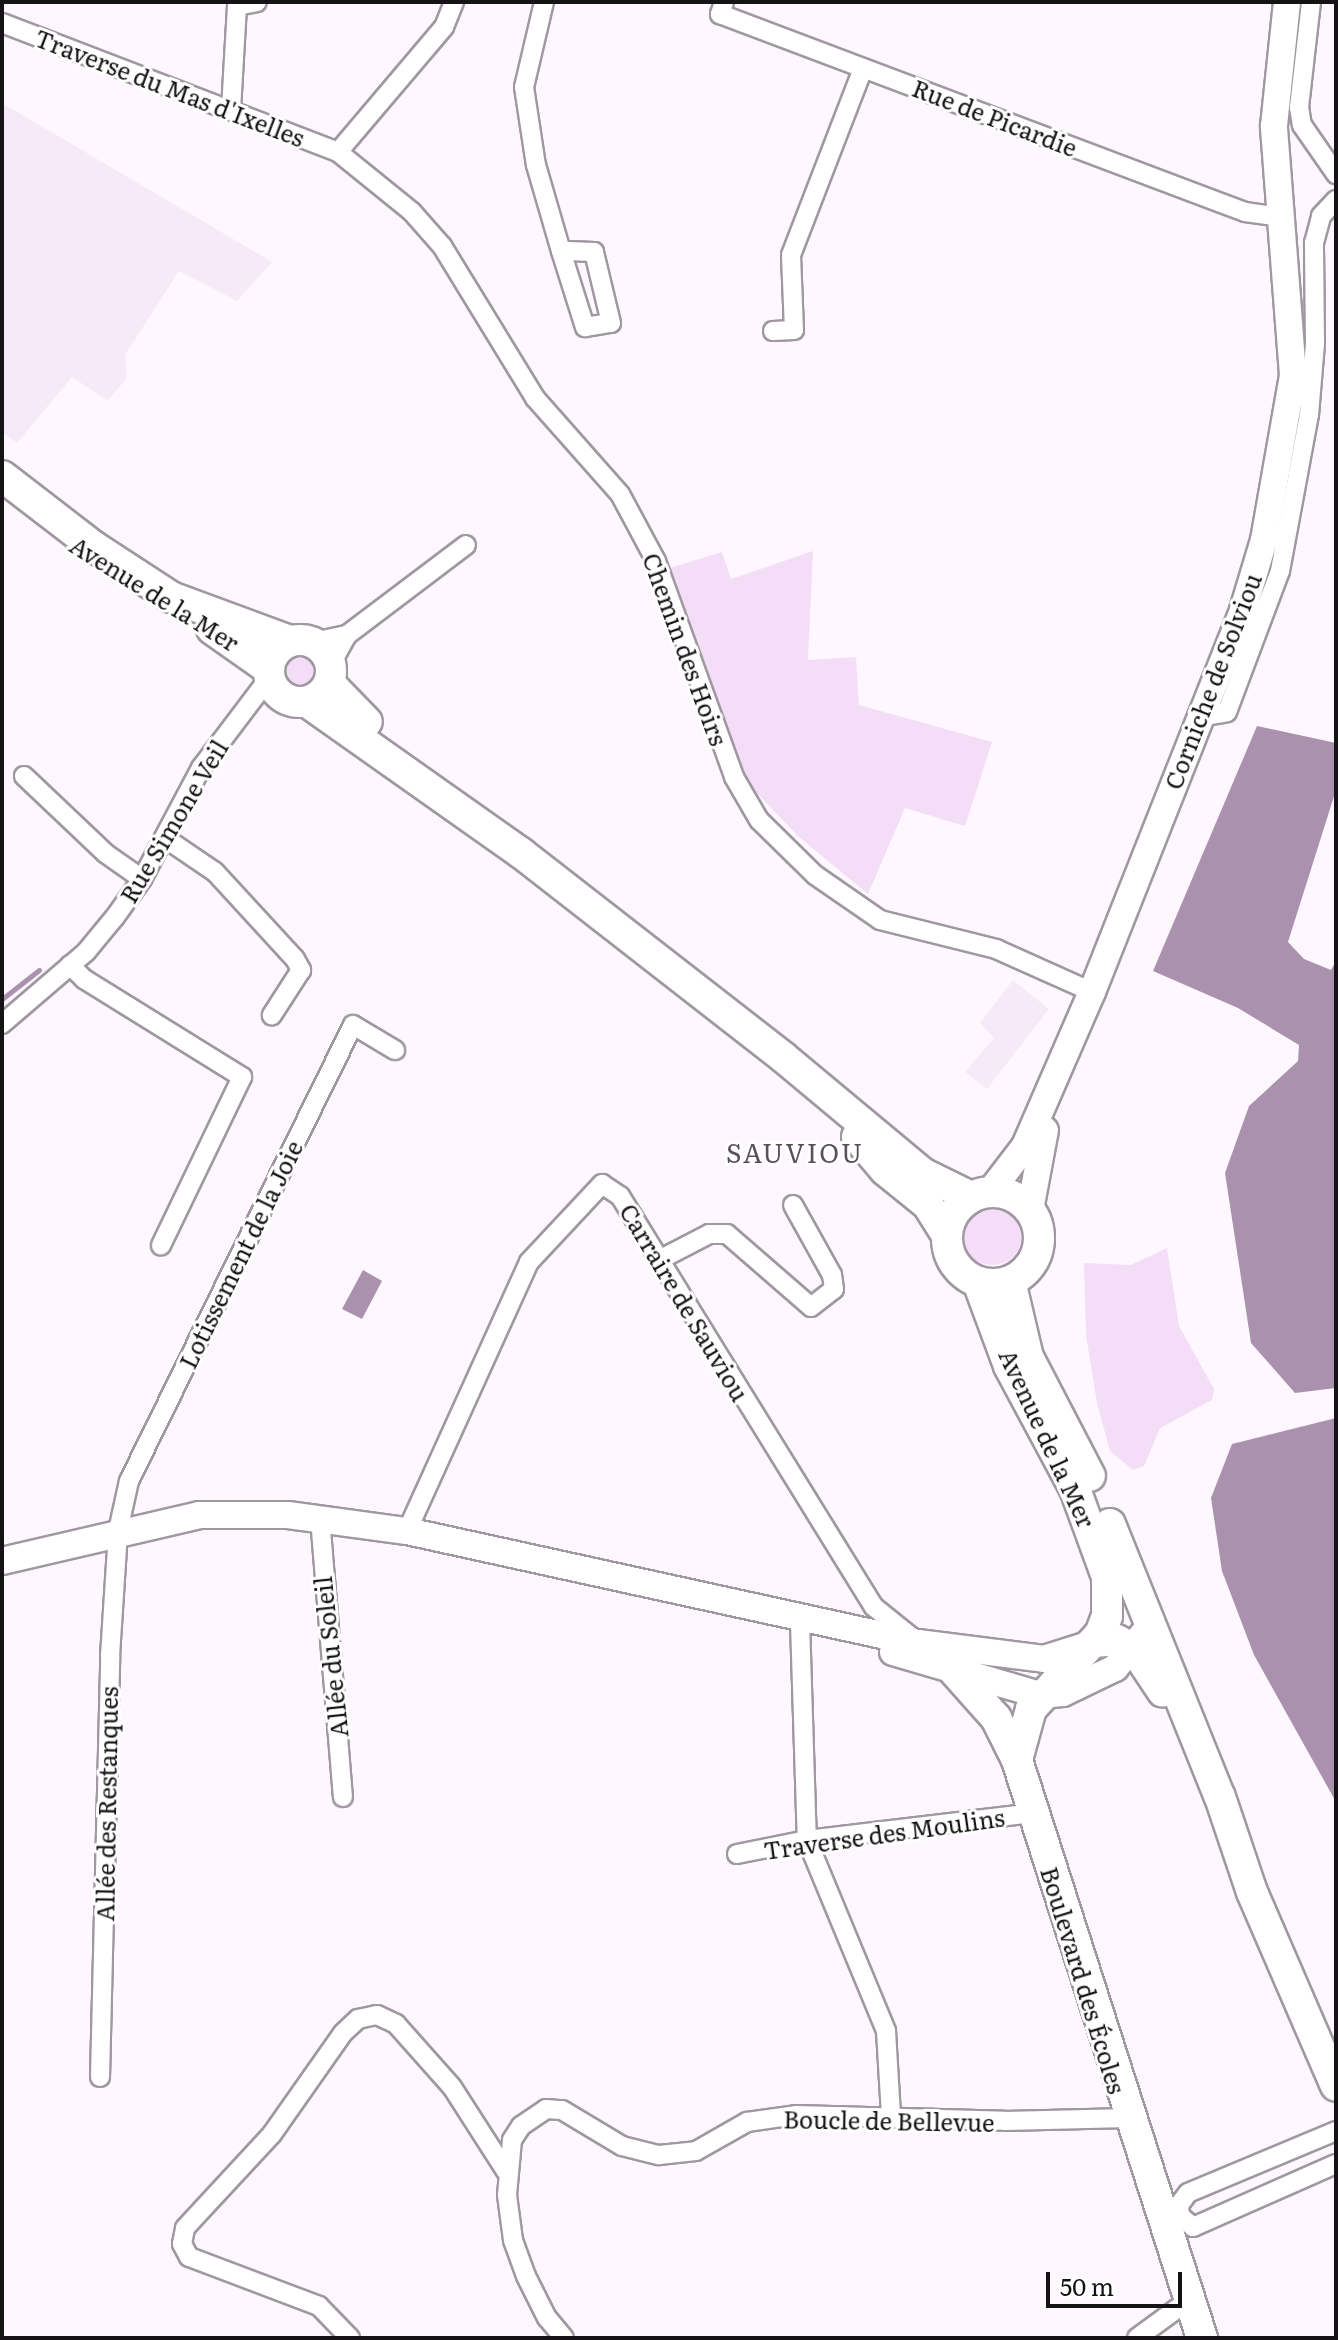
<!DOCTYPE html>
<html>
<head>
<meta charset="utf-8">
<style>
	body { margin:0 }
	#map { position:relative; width:1338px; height:2340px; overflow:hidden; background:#fef7ff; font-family:Literata,serif }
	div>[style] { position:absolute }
	.built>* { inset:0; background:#f6eaf8 }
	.green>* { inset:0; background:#f3ddf7 }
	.round { border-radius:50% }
	.water>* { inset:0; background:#aa92ae }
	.stream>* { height:5px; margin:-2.5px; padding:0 2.5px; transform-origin:2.5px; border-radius:2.5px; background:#aa92ae }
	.roads { filter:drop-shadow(2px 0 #a098a1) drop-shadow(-2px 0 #a098a1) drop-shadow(0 2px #a098a1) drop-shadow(0 -2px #a098a1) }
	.street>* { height:18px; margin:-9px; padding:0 9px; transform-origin:9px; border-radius:9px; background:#fff }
	.secondary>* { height:26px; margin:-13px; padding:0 13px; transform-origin:13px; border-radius:13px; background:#fff }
	.primary>* { height:30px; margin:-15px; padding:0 15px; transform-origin:15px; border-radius:15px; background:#fff }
	.primary>.ring { margin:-15px; padding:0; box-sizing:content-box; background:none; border:30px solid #fff; border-radius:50% }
	span { translate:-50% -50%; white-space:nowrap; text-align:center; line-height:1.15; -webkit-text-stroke:6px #fff; paint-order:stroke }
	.street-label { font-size:24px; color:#161316 }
	.neighbourhood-label { font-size:26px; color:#585159; letter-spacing:2px }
	.frame { position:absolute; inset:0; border:4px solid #161316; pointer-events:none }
	.scale { position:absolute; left:1046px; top:2272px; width:136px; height:36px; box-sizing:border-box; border:4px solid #161316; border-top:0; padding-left:10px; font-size:24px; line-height:28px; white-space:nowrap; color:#161316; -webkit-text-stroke:6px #fff; paint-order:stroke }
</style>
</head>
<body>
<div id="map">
	<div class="built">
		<div style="clip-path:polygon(2px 103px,272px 262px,237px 301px,179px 271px,125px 355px,127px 378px,108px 401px,72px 377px,17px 443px,2px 432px)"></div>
		<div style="clip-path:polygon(1013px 980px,1049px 1009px,987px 1089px,965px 1072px,994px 1038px,980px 1023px)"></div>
	</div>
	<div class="green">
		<div style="clip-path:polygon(813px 551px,808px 660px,856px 657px,859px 705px,992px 742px,965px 826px,905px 808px,868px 894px,799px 837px,747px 783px,667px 569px,722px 552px,731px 579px)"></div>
		<div class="round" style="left:270px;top:641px;width:58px;height:58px"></div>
		<div class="round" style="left:962px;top:1205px;width:60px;height:60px"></div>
		<div style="clip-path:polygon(1167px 1248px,1179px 1326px,1214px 1389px,1212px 1400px,1160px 1428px,1144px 1466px,1133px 1470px,1110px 1451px,1097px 1403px,1086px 1335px,1084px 1263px,1131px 1265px)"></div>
	</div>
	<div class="water">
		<div style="clip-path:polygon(1257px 726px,1336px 743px,1336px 790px,1288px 942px,1304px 959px,1331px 970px,1336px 961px,1336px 1388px,1295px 1393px,1251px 1343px,1225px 1173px,1249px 1106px,1298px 1061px,1299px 1045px,1238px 1008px,1153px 971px)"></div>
		<div style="clip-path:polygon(363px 1270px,382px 1281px,362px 1319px,342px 1309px)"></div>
		<div style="clip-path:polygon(1336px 1418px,1336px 1802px,1254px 1655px,1222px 1571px,1211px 1498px,1232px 1444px)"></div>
	</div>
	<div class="stream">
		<div style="left:2px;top:999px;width:47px;rotate:-38.1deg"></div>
	</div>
	<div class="roads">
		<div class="street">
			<div style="left:544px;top:2px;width:87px;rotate:103.2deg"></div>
			<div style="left:524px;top:87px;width:79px;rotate:81.3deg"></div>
			<div style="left:536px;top:165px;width:90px;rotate:73.8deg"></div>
			<div style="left:561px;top:251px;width:80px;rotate:72.5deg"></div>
			<div style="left:585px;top:327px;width:26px;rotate:-9deg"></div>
			<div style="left:611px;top:323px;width:73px;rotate:-103.5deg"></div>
			<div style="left:594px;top:252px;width:33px;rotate:-178deg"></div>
			<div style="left:724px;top:2px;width:13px;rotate:108deg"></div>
			<div style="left:720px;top:14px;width:561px;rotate:20.66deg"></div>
			<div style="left:1245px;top:212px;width:37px;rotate:8deg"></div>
			<div style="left:1311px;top:2px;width:106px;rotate:96.5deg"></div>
			<div style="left:1299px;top:107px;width:18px;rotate:81deg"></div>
			<div style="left:1302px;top:125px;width:60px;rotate:55.2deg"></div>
			<div style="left:237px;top:6px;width:20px;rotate:-11deg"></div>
			<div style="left:2px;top:23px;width:360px;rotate:21deg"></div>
			<div style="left:338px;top:152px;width:95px;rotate:39deg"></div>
			<div style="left:412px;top:212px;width:45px;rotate:48.6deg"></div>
			<div style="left:442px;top:246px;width:178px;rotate:58.5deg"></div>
			<div style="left:535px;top:398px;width:128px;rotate:48.5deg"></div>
			<div style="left:620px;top:494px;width:76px;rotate:61.8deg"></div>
			<div style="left:656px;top:561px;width:230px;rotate:70.1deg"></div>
			<div style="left:734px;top:777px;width:50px;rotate:59.8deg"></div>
			<div style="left:759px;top:820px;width:78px;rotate:44.5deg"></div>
			<div style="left:815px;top:875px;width:79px;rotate:34.7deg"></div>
			<div style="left:880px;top:920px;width:120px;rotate:14deg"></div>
			<div style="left:996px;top:949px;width:105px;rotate:24.1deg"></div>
			<div style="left:231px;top:110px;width:104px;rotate:-86.7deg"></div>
			<div style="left:338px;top:152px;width:164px;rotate:-49.7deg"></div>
			<div style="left:444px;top:27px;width:27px;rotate:-68deg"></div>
			<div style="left:773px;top:331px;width:21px;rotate:-3deg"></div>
			<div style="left:794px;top:330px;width:75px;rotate:-92.3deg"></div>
			<div style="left:791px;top:255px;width:200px;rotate:-68.9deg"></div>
			<div style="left:313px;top:642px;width:35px;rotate:-12deg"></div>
			<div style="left:331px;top:664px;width:33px;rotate:-61deg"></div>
			<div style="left:347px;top:635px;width:149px;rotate:-37.1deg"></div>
			<div style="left:1200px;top:717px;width:27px;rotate:-10deg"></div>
			<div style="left:1227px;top:712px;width:151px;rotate:-69.4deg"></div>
			<div style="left:1280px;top:571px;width:159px;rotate:-79.5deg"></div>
			<div style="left:1309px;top:415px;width:72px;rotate:-85.2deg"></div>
			<div style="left:1315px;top:343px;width:100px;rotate:-90.6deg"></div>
			<div style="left:1314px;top:243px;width:28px;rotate:-75deg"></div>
			<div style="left:1321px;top:216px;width:22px;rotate:-47deg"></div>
			<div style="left:24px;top:776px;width:112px;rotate:43.5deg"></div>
			<div style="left:105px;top:853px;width:45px;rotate:35.1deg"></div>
			<div style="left:165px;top:838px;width:60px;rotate:34.2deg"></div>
			<div style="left:215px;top:872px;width:118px;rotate:47.4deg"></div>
			<div style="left:295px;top:959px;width:13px;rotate:61deg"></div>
			<div style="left:301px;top:970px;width:54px;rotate:122.8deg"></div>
			<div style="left:70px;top:965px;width:20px;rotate:45deg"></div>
			<div style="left:84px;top:979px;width:186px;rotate:31.8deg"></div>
			<div style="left:242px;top:1077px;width:187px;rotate:115.7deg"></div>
			<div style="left:2px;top:1024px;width:111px;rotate:-40.6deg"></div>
			<div style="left:86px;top:952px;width:45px;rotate:-50.4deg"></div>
			<div style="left:115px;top:917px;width:47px;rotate:-54.6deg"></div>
			<div style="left:142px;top:879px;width:126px;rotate:-62deg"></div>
			<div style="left:201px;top:768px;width:113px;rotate:-52.9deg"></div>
			<div style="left:659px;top:1260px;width:56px;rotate:-27.5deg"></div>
			<div style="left:709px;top:1234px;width:18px"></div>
			<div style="left:727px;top:1234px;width:111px;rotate:41deg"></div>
			<div style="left:811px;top:1307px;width:29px;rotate:-38deg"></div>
			<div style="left:834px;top:1289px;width:14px;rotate:-98deg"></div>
			<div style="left:832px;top:1275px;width:80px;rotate:-119.1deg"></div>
			<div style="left:320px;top:1518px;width:280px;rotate:85.3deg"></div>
			<div style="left:407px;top:1531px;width:295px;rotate:-65.6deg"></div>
			<div style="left:529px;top:1262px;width:107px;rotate:-46.9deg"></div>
			<div style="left:602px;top:1184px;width:22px;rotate:34deg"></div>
			<div style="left:620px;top:1196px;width:483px;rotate:58.3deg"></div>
			<div style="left:874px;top:1607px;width:53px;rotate:38.8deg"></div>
			<div style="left:800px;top:1622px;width:218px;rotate:88.2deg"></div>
			<div style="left:807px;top:1840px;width:207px;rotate:67.5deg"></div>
			<div style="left:886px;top:2031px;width:85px;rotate:86.6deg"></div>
			<div style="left:737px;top:1854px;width:71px;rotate:-11.3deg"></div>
			<div style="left:807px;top:1840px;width:227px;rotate:-6.8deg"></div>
			<div style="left:100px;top:2077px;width:421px;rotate:-88.6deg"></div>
			<div style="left:110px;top:1656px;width:125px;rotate:-86.3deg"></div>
			<div style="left:118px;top:1531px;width:51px;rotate:-77.6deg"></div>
			<div style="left:129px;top:1481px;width:508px;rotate:-63.84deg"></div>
			<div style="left:353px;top:1025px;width:49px;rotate:30.8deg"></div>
			<div style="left:1336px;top:2131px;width:160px;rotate:157.3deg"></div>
			<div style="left:1188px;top:2193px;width:15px;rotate:127deg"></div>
			<div style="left:1179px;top:2205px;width:11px;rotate:85deg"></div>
			<div style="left:1180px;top:2216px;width:17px;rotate:40deg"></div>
			<div style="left:1193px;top:2227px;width:156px;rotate:-23.8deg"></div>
			<div style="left:350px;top:2338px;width:45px;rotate:-134.1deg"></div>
			<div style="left:319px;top:2306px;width:139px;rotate:-159.3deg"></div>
			<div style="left:189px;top:2257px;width:15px;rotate:-118deg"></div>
			<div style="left:182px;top:2244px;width:16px;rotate:-79deg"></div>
			<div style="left:185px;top:2228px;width:128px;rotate:-47.2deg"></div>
			<div style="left:272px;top:2134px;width:123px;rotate:-54.9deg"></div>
			<div style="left:343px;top:2033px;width:21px;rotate:-43deg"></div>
			<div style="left:358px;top:2019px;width:19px;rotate:-12deg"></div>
			<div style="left:377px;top:2015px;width:21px;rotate:25deg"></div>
			<div style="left:396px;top:2024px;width:84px;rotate:48.4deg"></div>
			<div style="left:452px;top:2087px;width:100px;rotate:57.3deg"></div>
			<div style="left:564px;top:2338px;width:26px;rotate:-130deg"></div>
			<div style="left:547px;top:2318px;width:47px;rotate:-116.6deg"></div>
			<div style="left:526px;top:2276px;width:38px;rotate:-110deg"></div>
			<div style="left:513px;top:2240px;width:45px;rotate:-97.6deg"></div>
			<div style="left:507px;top:2195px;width:55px;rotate:-84.8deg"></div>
			<div style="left:512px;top:2140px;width:17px;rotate:-57deg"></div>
			<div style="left:521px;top:2126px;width:30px;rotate:-34deg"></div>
			<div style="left:546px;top:2109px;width:16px;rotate:4deg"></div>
			<div style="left:562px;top:2110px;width:70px;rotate:31deg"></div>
			<div style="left:622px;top:2146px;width:38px;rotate:14deg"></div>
			<div style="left:659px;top:2155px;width:37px;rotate:-6deg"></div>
			<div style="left:696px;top:2151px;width:59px;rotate:-29.6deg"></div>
			<div style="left:747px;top:2122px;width:49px;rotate:-8.1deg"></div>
			<div style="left:796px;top:2115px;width:209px;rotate:1.6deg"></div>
			<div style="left:1005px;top:2121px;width:123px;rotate:-1.4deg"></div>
			<div style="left:1137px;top:2338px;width:64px;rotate:-36.2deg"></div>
		</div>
		<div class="secondary">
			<div style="left:990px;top:1192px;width:58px;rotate:-52.7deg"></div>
			<div style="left:1025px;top:1146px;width:168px;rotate:-66.5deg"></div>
			<div style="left:1092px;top:992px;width:411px;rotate:-68.4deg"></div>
			<div style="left:1243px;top:610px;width:73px;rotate:-73.3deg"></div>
			<div style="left:1264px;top:540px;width:168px;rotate:-80deg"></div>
			<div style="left:1293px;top:375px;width:250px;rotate:-94.4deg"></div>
			<div style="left:1274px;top:126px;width:125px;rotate:-84deg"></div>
			<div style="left:1030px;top:1210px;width:81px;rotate:-79.4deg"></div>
			<div style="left:2px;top:1561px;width:202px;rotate:-13.1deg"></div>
			<div style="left:199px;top:1515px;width:89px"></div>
			<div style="left:288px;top:1515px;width:120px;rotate:7.7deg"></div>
			<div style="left:407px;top:1531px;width:523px;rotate:12.36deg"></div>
			<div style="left:918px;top:1643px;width:127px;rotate:7.2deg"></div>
			<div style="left:1044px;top:1659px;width:49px;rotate:-17.7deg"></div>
			<div style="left:893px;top:1652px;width:153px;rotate:16.3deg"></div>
			<div style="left:1040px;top:1695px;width:23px;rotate:-5deg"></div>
			<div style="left:1063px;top:1693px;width:58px;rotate:-25.7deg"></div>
			<div style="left:1115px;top:1668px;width:45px;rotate:-50.4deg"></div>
		</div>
		<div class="primary">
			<div style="left:2px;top:476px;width:115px;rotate:37.6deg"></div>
			<div style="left:93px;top:546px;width:93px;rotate:33.2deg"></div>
			<div style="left:171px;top:597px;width:127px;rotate:20.3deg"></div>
			<div style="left:212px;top:629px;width:70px;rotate:35.1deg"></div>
			<div class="ring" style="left:269px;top:640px;width:32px;height:32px"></div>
			<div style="left:329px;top:683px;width:54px;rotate:45.7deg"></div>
			<div style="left:307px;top:702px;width:262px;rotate:35.2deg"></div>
			<div style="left:521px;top:853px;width:332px;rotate:37.9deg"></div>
			<div style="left:783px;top:1057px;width:181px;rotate:39.8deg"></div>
			<div style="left:922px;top:1173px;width:55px;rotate:26.1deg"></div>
			<div style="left:857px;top:1137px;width:43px;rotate:49.7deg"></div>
			<div style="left:885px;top:1170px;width:55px;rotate:39.1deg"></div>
			<div style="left:928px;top:1205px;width:36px;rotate:58deg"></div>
			<div class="ring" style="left:947px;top:1192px;width:62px;height:62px"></div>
			<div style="left:1010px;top:1281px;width:78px;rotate:76.7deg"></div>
			<div style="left:1028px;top:1357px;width:134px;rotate:62.5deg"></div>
			<div style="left:978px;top:1282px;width:90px;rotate:69.7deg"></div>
			<div style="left:1009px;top:1366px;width:140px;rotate:61.8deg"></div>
			<div style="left:1075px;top:1489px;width:94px;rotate:70deg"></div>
			<div style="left:1107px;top:1577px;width:39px;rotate:90deg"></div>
			<div style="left:1107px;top:1616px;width:19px;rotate:111deg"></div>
			<div style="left:1100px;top:1634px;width:102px;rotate:132.6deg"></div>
			<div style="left:1031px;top:1709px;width:53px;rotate:105.4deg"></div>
			<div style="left:1017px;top:1760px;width:607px;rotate:72.25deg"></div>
			<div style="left:1110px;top:1524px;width:294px;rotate:68.1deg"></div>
			<div style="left:1220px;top:1797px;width:100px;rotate:71.4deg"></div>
			<div style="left:1252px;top:1892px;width:211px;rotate:66.6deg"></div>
			<div style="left:1094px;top:1642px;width:23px;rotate:-5deg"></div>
			<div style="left:1117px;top:1640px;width:21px;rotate:29deg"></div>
			<div style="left:1135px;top:1650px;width:50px;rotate:56.3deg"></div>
			<div style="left:955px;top:1672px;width:62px;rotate:48.3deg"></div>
			<div style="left:996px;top:1718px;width:47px;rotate:63.4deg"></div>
		</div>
	</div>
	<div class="street-label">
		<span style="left:170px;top:87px;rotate:21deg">Traverse du Mas d'Ixelles</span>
		<span style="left:995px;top:117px;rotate:21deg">Rue de Picardie</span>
		<span style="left:155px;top:593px;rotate:32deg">Avenue de la Mer</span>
		<span style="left:686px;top:649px;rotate:70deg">Chemin des Hoirs</span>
		<span style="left:1212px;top:681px;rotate:-69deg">Corniche de Solviou</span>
		<span style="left:173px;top:821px;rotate:-59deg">Rue Simone Veil</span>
		<span style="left:240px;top:1254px;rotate:-64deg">Lotissement de la Joie</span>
		<span style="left:685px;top:1302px;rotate:59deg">Carraire de Sauviou</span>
		<span style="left:1048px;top:1438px;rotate:65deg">Avenue de la Mer</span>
		<span style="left:330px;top:1657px;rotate:-96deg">Allée du Soleil</span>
		<span style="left:106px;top:1804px;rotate:-89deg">Allée des Restanques</span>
		<span style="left:884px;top:1833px;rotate:-8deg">Traverse des Moulins</span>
		<span style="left:1084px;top:1980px;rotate:73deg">Boulevard des Écoles</span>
		<span style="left:889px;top:2120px;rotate:1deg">Boucle de Bellevue</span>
	</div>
	<div class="neighbourhood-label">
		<span style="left:795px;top:1152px">SAUVIOU</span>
	</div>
	<div class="frame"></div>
	<div class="scale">50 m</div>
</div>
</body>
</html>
